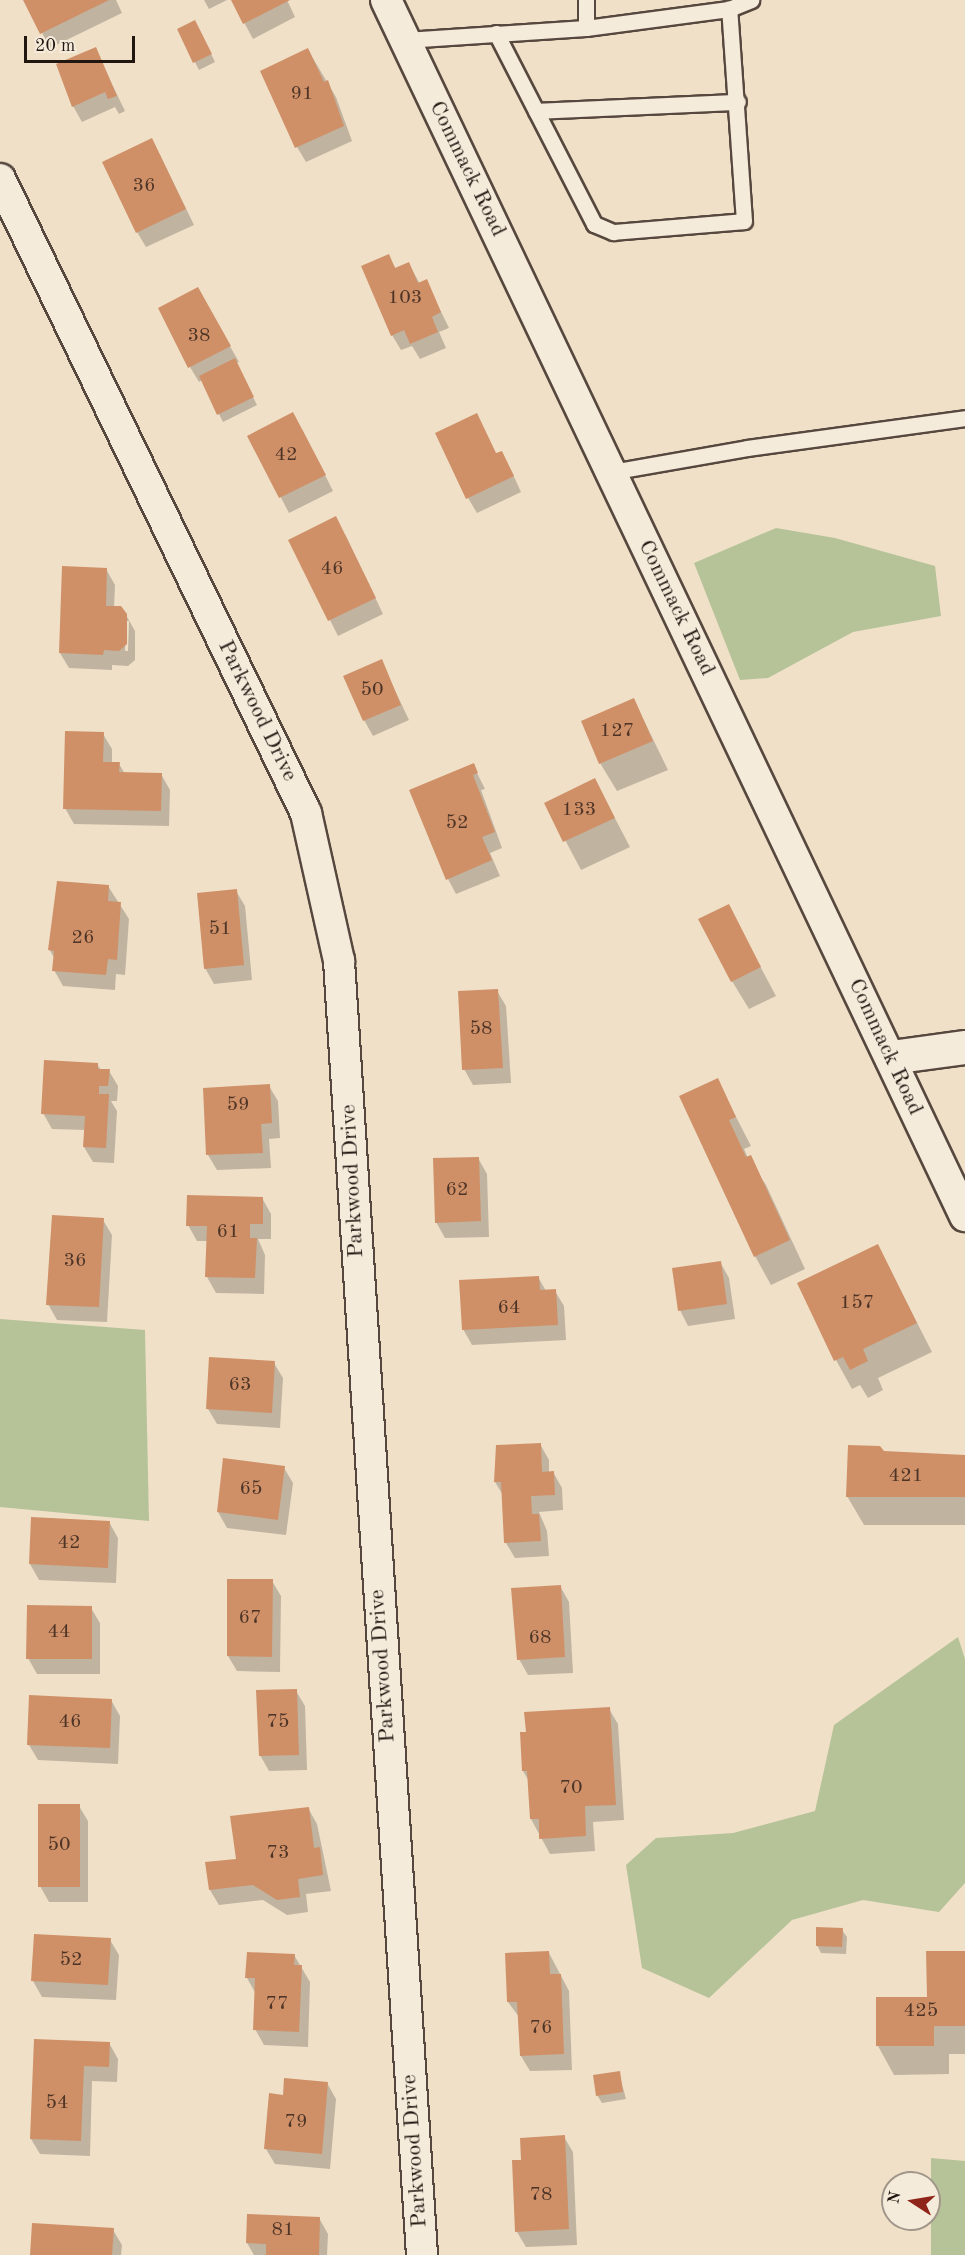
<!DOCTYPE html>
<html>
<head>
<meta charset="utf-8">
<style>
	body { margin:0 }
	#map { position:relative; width:965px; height:2255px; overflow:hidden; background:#f0e0c8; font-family:"Old Standard TT",serif }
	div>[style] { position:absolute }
	.green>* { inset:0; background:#b6c398 }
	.shadow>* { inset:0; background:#0003 }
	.building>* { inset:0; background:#cf9068 }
	.roads { filter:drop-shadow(2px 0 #56483e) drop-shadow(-2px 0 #56483e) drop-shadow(0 2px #56483e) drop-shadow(0 -2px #56483e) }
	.service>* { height:15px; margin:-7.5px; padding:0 7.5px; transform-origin:7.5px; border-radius:7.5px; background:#f5ebdb }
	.minor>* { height:30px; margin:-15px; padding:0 15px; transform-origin:15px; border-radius:15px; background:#f5ebdb }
	.tertiary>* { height:33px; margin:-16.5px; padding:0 16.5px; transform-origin:16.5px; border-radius:16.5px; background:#f5ebdb }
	span { translate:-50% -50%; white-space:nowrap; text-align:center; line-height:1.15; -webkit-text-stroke:4.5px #f5ebdb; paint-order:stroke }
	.number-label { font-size:20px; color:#4d3426 }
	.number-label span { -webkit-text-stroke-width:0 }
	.street-label { font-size:22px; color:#221610 }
	.north { position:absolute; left:881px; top:2171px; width:60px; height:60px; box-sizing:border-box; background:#f5ebdb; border:2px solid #a1968a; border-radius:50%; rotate:282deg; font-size:16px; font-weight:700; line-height:24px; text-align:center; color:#221610 }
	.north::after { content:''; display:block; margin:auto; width:21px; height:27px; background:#8f2418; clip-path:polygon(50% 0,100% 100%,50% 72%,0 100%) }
	.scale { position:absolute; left:24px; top:36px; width:111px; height:27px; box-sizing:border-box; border:3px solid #221610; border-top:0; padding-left:8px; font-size:18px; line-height:21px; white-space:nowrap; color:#221610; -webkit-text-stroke:4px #f5ebdb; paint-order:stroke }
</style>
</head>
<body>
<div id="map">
	<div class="green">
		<div style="clip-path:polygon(776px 528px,835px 538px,935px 566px,941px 616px,853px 632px,768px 678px,740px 680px,694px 563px)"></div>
		<div style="clip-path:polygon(0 1319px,145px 1330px,149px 1521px,0 1507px)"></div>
		<div style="clip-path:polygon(958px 1637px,965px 1659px,965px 1883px,939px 1912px,863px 1900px,792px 1920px,709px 1998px,642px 1968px,626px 1865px,656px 1838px,733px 1833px,815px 1811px,834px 1725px)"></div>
		<div style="clip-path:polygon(931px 2158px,965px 2161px,965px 2255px,931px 2255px)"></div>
	</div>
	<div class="shadow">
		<div style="clip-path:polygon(25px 0,116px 0,122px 13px,50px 48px)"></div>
		<div style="clip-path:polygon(204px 0,227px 0,209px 9px)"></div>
		<div style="clip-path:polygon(232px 0,287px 0,295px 17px,253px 39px)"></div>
		<div style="clip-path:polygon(199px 29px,215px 62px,199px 70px,179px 30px)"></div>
		<div style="clip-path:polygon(95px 49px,125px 111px,119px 114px,115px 107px,82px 122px,73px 106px)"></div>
		<div style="clip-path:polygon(308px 50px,336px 97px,352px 141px,306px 162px,297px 147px)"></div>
		<div style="clip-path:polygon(160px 155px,194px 225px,146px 247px,137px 232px)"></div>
		<div style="clip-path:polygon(388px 256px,396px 269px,409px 264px,420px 284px,426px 281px,449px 328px,439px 332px,446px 348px,420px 359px,412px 346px,401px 350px,392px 335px)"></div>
		<div style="clip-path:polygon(197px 289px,239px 362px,236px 363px,257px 405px,223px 422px,202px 380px,199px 382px,190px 367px)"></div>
		<div style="clip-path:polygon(302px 429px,333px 491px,289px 513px,249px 436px)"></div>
		<div style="clip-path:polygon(497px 455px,510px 468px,521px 492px,477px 513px,468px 498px)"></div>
		<div style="clip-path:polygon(345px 534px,383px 614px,338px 636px,290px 540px)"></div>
		<div style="clip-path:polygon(evenodd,106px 569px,115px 585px,114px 608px,126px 615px,135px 631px,135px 660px,128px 666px,112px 665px,112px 670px,69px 668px,60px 653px,106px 569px,126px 621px,129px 621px,128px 651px,125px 651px,126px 621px)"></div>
		<div style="clip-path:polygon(381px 661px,409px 720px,373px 736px,364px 720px)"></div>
		<div style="clip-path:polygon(634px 700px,668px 770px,617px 791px,600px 763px)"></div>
		<div style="clip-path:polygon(103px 734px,112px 749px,112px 763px,119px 764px,125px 774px,161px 774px,170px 790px,169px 826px,74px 824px,65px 808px)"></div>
		<div style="clip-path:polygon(473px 765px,485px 789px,481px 790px,502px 848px,490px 853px,500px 876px,456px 894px,448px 879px)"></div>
		<div style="clip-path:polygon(595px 780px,630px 847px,581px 870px,546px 804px)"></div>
		<div style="clip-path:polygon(108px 886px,129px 919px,125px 975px,116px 974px,115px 990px,63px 986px,54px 970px,55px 959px,49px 949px)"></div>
		<div style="clip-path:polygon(236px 891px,245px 906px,252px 980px,214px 984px,205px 968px)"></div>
		<div style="clip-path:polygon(728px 906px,776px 996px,749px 1009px,732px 981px)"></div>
		<div style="clip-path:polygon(497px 991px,506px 1006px,511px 1083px,473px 1085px,464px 1069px)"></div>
		<div style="clip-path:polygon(97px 1064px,101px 1070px,109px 1071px,118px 1086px,117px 1101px,111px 1101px,117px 1111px,114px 1163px,93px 1162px,84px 1147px,85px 1130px,52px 1129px,43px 1113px)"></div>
		<div style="clip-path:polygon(717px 1080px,751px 1146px,744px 1149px,748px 1158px,766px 1185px,805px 1269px,771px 1285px,755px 1256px)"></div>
		<div style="clip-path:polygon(269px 1086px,278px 1101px,280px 1138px,269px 1139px,271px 1168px,217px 1170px,208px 1155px)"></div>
		<div style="clip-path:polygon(478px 1158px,487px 1174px,489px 1237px,445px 1238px,436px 1222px)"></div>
		<div style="clip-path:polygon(262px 1198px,271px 1214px,271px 1239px,258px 1239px,265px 1255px,264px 1294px,216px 1293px,207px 1277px,208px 1241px,197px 1241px,188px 1225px)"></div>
		<div style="clip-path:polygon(103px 1220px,112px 1235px,107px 1322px,57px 1320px,48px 1304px)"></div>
		<div style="clip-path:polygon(878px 1246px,932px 1352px,878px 1378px,883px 1390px,868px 1398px,860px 1385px,852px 1389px,836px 1360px)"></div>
		<div style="clip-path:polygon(720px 1262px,729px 1278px,735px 1319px,688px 1326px,680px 1310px)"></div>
		<div style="clip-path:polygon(538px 1277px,546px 1291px,555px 1291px,564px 1306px,566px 1340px,472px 1345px,463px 1329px)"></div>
		<div style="clip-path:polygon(274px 1363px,283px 1378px,280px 1428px,217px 1424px,208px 1409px)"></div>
		<div style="clip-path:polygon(540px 1444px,549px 1460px,549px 1473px,553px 1472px,562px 1488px,563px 1510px,539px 1512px,547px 1531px,549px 1556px,515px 1558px,506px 1543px,503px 1495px,495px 1482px,497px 1446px)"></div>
		<div style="clip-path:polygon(883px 1453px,965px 1456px,965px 1525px,864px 1525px,847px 1496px)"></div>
		<div style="clip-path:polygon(284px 1468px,293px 1483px,286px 1535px,227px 1528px,218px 1512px)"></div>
		<div style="clip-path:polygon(33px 1519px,109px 1522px,118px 1538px,116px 1583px,39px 1580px,30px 1564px)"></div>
		<div style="clip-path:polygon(272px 1581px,281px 1596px,280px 1672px,237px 1671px,228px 1656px)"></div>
		<div style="clip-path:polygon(560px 1586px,569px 1602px,573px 1673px,528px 1675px,519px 1659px)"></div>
		<div style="clip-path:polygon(91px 1608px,100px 1623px,100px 1674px,37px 1674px,28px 1658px)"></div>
		<div style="clip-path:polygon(296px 1691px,305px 1706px,307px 1770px,269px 1771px,260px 1755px)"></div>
		<div style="clip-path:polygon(111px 1700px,120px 1716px,118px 1764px,38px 1760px,29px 1745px)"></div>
		<div style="clip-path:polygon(609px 1709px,618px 1724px,624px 1820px,593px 1822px,595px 1851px,550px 1854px,531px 1819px,529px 1781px,523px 1771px)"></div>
		<div style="clip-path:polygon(79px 1806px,88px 1821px,88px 1902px,49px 1902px,40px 1886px)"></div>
		<div style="clip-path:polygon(308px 1808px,317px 1824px,331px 1891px,306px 1894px,308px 1912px,287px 1915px,263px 1900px,219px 1905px,210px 1890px,237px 1860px)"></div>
		<div style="clip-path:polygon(842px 1930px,847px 1937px,846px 1954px,821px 1953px,817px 1945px)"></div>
		<div style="clip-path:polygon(110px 1940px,119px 1955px,116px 2000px,42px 1997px,33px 1981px)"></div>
		<div style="clip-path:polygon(549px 1953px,569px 1991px,572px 2070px,530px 2071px,521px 2056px,519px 2017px,508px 2002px)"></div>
		<div style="clip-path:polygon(965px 1953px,965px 2054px,949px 2054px,949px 2074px,894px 2075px,878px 2046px,928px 1998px)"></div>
		<div style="clip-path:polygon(294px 1955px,310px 1982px,308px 2047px,264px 2045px,255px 2029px,256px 1994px,247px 1978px)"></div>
		<div style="clip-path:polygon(35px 2040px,109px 2043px,118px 2059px,117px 2082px,92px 2081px,90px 2156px,40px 2154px,31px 2139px)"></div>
		<div style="clip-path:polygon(619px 2073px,626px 2099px,602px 2103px,597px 2095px)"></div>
		<div style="clip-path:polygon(327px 2083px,336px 2099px,330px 2169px,275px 2164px,266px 2149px,284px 2096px)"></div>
		<div style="clip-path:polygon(564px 2137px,573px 2152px,577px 2245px,526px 2247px,517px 2232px,523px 2161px)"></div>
		<div style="clip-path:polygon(319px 2218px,328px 2234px,327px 2255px,254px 2255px,247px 2243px)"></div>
		<div style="clip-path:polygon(113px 2230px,122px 2245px,121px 2255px,32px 2255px)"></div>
	</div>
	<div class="building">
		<div style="clip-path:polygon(23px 0,109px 0,40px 34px)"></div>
		<div style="clip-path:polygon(231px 0,290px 0,243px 24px)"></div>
		<div style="clip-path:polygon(195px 20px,212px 54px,193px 63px,177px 29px)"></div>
		<div style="clip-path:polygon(96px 47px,117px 96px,108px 99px,105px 92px,72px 107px,56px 64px)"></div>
		<div style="clip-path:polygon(308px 48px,324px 82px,328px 80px,344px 126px,295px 148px,260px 71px)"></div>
		<div style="clip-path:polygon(152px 138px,186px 209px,136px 233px,102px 162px)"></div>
		<div style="clip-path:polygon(389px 254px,395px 268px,409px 262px,418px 283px,427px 279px,441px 312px,432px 317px,438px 332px,410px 344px,404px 330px,391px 336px,361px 266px)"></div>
		<div style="clip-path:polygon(198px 287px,231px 346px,188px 368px,158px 308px)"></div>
		<div style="clip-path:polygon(235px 358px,254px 397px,217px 415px,199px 376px)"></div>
		<div style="clip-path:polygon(293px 412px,326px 475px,279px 498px,247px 436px)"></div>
		<div style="clip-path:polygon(477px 413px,496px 453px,502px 451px,514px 476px,466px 499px,435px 433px)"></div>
		<div style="clip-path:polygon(336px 516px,376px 598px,328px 621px,288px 540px)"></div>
		<div style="clip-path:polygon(62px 566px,107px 568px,106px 606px,121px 606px,127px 614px,127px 644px,119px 651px,104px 650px,103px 655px,59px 653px)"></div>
		<div style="clip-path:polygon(382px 659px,401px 705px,363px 721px,343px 676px)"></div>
		<div style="clip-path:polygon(634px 698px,653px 741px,599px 764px,581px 721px)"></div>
		<div style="clip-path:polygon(65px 731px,104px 732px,103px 762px,120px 762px,119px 772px,162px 773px,161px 811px,63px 809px)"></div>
		<div style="clip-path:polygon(474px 763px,478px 773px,473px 775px,495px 832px,482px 837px,492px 860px,446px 880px,409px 790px)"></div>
		<div style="clip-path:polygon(595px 778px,615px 818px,563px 842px,544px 803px)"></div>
		<div style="clip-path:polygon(57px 881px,109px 885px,108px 901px,121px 902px,117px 960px,108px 959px,106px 975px,52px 971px,54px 951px,48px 950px)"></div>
		<div style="clip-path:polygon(237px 889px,244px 965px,204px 969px,197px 893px)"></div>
		<div style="clip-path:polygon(729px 904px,761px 967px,731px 982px,698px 919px)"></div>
		<div style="clip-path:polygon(498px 989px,503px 1068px,462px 1070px,458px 991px)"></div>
		<div style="clip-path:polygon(44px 1060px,98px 1063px,98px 1069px,110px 1069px,108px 1086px,99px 1086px,99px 1094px,109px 1094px,106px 1148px,83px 1147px,85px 1116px,41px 1114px)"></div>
		<div style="clip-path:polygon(718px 1078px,736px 1117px,729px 1120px,746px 1157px,751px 1155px,790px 1240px,754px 1257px,679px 1096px)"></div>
		<div style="clip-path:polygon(270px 1084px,272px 1123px,261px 1124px,263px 1153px,206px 1155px,203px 1088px)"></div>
		<div style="clip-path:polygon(479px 1157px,481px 1221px,435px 1223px,433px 1158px)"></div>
		<div style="clip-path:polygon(187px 1195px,263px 1197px,263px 1224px,250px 1224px,250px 1238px,257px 1238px,255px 1278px,205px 1277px,207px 1226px,186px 1226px)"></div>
		<div style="clip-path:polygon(52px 1215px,104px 1218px,99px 1307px,46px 1305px)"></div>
		<div style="clip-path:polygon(878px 1244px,917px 1323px,863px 1349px,868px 1361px,850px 1370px,843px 1357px,834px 1361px,797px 1283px)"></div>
		<div style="clip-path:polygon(721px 1261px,727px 1304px,678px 1311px,672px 1268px)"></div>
		<div style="clip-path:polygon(539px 1276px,540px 1290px,556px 1289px,558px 1325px,462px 1330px,459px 1280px)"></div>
		<div style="clip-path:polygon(209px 1357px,275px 1361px,272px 1413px,206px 1409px)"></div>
		<div style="clip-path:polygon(541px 1443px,542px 1472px,554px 1471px,555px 1495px,531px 1496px,532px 1514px,539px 1514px,541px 1541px,504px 1543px,501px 1482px,494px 1482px,496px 1445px)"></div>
		<div style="clip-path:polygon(848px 1445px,880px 1446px,884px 1451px,965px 1455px,965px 1497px,846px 1497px)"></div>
		<div style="clip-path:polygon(223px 1458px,285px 1466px,278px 1520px,217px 1512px)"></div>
		<div style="clip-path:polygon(31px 1517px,110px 1521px,108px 1568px,29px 1564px)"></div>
		<div style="clip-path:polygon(227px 1579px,273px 1579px,272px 1657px,227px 1656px)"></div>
		<div style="clip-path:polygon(561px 1585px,565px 1657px,517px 1660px,511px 1588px)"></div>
		<div style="clip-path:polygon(27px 1605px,92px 1606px,92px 1659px,26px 1659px)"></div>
		<div style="clip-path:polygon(297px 1689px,299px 1755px,259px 1756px,256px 1690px)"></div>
		<div style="clip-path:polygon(29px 1695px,112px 1699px,110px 1748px,27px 1745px)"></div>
		<div style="clip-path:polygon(610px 1707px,616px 1805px,585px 1806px,586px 1836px,539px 1839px,539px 1819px,530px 1819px,527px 1771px,522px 1771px,520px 1732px,526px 1732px,524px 1712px)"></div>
		<div style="clip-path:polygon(38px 1804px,80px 1804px,80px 1887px,38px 1887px)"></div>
		<div style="clip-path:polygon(309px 1807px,314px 1848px,320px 1847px,323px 1875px,298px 1879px,300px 1897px,277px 1900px,253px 1885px,209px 1890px,205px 1862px,236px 1859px,230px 1816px)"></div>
		<div style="clip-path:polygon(816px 1927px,843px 1928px,842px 1947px,816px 1946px)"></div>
		<div style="clip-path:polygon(34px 1934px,111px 1938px,108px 1985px,31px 1981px)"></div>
		<div style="clip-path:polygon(549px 1951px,550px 1974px,561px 1974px,564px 2054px,520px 2056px,517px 2002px,507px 2002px,505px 1953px)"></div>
		<div style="clip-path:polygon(926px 1951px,965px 1951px,965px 2026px,934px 2026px,934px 2046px,876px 2046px,876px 1997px,927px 1997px)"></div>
		<div style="clip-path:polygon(247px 1952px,295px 1954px,294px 1965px,302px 1965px,299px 2032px,253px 2030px,255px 1978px,245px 1978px)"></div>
		<div style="clip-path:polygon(34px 2039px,110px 2042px,109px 2067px,84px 2066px,81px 2141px,30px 2139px)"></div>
		<div style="clip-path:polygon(620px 2071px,623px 2092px,596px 2096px,593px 2075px)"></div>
		<div style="clip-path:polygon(284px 2078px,328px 2082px,322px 2154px,264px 2149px,269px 2093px,283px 2095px)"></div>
		<div style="clip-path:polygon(565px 2135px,569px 2229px,515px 2232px,512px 2160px,521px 2160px,520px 2138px)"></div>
		<div style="clip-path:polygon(247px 2214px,320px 2217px,319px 2255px,266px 2255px,266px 2244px,246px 2243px)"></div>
		<div style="clip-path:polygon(32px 2223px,114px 2228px,112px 2255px,30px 2255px)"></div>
	</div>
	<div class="roads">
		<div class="service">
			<div style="left:586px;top:0;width:28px;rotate:90deg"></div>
			<div style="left:496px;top:33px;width:215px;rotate:62.8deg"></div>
			<div style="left:594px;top:224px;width:21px;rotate:23deg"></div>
			<div style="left:613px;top:232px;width:131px;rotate:-4.8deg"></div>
			<div style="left:744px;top:221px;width:213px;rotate:-94deg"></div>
			<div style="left:405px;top:40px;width:181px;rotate:-3.8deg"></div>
			<div style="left:586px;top:28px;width:144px;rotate:-7.6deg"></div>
			<div style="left:729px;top:9px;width:24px;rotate:-22deg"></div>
			<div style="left:536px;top:111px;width:202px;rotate:-2.6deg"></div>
			<div style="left:611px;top:472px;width:138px;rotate:-10deg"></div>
			<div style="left:747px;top:448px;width:220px;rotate:-7.8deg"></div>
		</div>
		<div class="minor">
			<div style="left:386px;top:0;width:1347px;rotate:64.54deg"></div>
			<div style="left:0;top:179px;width:704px;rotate:64.24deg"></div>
			<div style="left:306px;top:813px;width:152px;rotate:77.4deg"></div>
			<div style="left:339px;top:961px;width:1297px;rotate:86.33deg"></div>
		</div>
		<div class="tertiary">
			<div style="left:891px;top:1057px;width:75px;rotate:-7.7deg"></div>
		</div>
	</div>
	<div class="number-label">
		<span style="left:302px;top:94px">91</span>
		<span style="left:144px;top:186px">36</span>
		<span style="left:405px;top:298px">103</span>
		<span style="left:199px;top:336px">38</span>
		<span style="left:286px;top:455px">42</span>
		<span style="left:332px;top:569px">46</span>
		<span style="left:372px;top:690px">50</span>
		<span style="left:617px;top:731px">127</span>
		<span style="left:579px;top:810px">133</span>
		<span style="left:457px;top:823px">52</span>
		<span style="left:220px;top:929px">51</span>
		<span style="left:83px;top:938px">26</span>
		<span style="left:481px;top:1029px">58</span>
		<span style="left:238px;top:1105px">59</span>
		<span style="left:457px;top:1190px">62</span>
		<span style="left:228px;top:1232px">61</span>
		<span style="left:75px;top:1261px">36</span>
		<span style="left:857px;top:1303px">157</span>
		<span style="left:509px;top:1308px">64</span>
		<span style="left:240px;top:1385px">63</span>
		<span style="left:906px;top:1476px">421</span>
		<span style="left:251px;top:1489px">65</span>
		<span style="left:69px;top:1543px">42</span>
		<span style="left:250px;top:1618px">67</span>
		<span style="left:59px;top:1632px">44</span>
		<span style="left:540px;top:1638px">68</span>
		<span style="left:70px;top:1722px">46</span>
		<span style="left:278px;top:1722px">75</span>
		<span style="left:571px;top:1788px">70</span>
		<span style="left:59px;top:1845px">50</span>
		<span style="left:278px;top:1853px">73</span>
		<span style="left:71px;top:1960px">52</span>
		<span style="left:277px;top:2004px">77</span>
		<span style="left:921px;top:2011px">425</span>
		<span style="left:541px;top:2028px">76</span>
		<span style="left:57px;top:2103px">54</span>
		<span style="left:296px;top:2122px">79</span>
		<span style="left:541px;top:2195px">78</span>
		<span style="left:283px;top:2230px">81</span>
	</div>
	<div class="street-label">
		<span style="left:467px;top:169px;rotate:64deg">Commack Road</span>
		<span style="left:676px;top:608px;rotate:64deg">Commack Road</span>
		<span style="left:257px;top:711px;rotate:64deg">Parkwood Drive</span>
		<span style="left:885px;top:1047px;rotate:65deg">Commack Road</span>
		<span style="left:353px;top:1181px;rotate:-93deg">Parkwood Drive</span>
		<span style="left:383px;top:1666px;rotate:-94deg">Parkwood Drive</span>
		<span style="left:415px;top:2151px;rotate:-94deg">Parkwood Drive</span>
	</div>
	<div class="north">N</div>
	<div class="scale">20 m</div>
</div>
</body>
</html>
